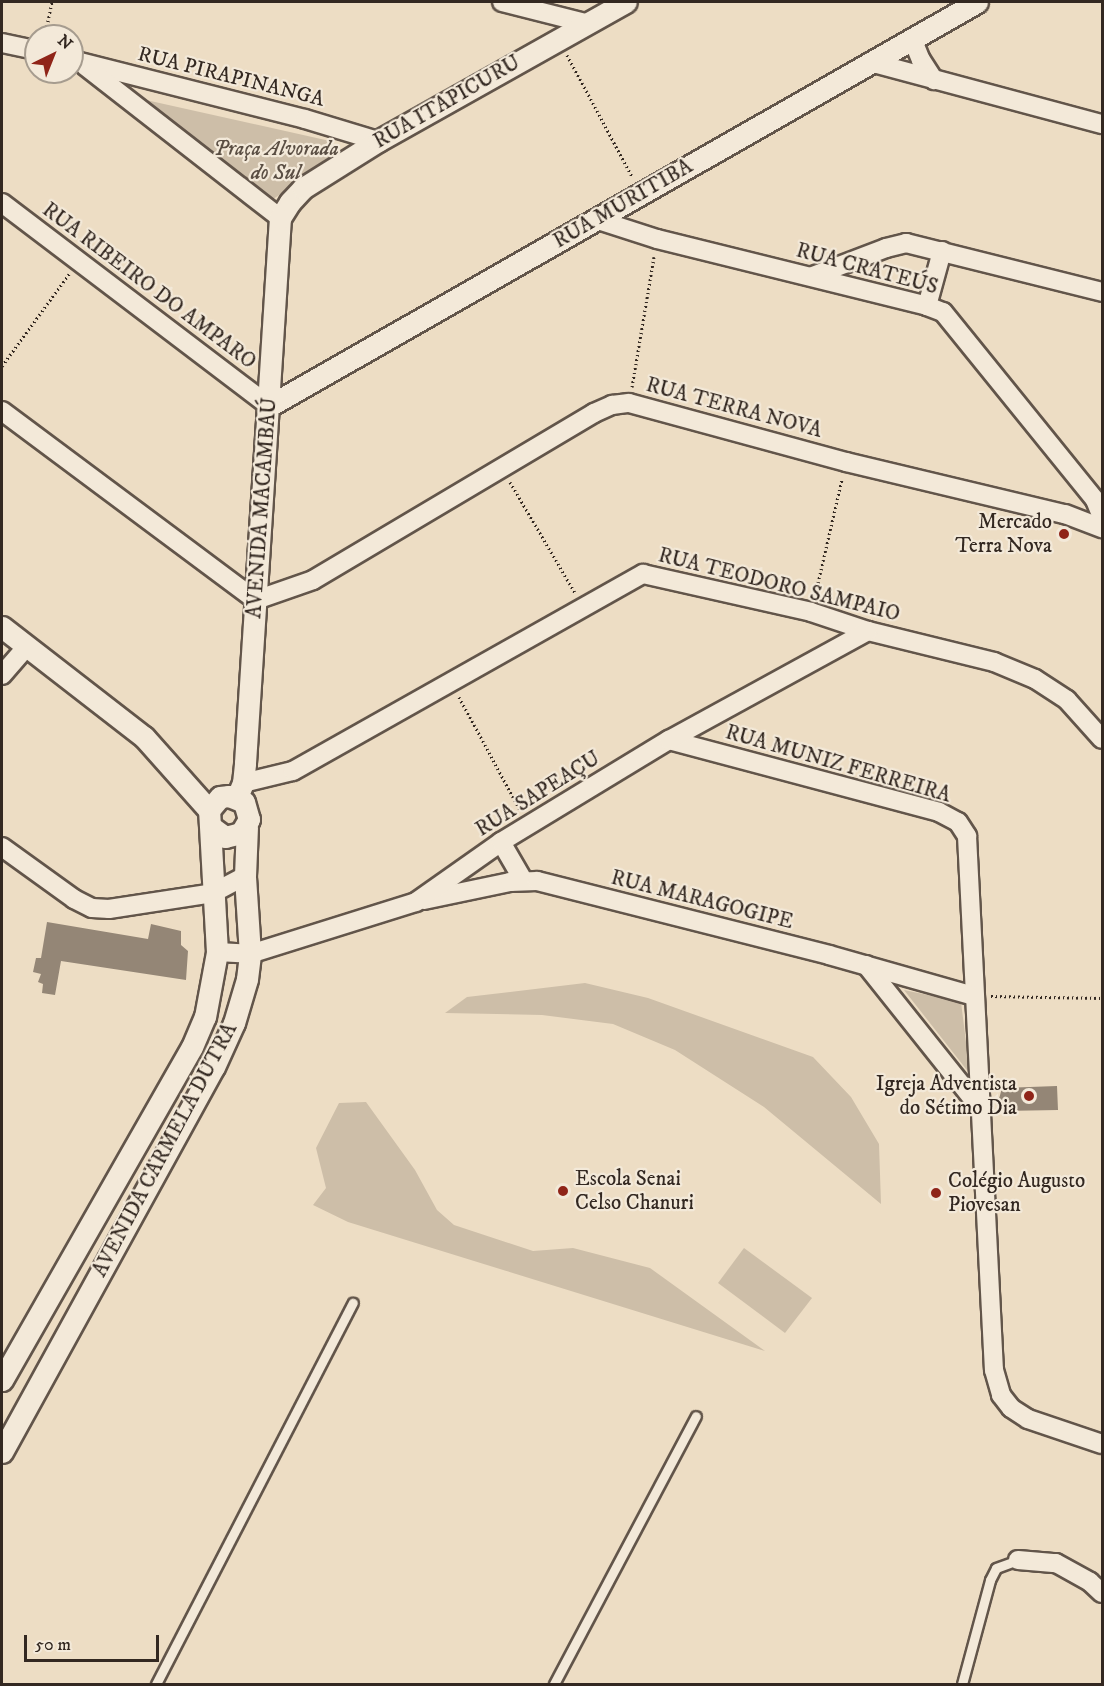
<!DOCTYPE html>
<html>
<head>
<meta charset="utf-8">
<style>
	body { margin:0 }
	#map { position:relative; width:1104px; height:1686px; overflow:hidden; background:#edddc4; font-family:"IM FELL DW Pica",serif }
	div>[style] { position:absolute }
	.green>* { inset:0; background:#cdbea8 }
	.building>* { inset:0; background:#948676 }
	.path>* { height:3px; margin-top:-1.5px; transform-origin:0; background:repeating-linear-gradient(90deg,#332821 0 1.5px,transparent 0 4.5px) }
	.roads { filter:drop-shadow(2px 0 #62554a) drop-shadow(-2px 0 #62554a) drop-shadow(0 2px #62554a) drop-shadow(0 -2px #62554a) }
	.service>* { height:9px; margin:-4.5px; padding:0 4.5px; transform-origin:4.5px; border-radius:4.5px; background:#f3e9d9 }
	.minor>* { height:18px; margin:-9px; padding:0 9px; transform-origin:9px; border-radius:9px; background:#f3e9d9 }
	.tertiary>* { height:21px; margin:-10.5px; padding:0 10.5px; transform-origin:10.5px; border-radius:10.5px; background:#f3e9d9 }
	.dots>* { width:16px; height:16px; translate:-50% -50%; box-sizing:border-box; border:3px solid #f3e9d9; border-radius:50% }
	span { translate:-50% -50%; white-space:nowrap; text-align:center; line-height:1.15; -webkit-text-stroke:4.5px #f3e9d9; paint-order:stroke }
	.street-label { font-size:21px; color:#332821 }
	.park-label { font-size:21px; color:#5a4e43; font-style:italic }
	.poi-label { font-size:21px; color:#332821 }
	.right { translate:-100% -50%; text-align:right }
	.left { translate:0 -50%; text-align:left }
	.frame { position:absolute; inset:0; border:3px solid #332821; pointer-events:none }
	.north { position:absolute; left:24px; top:24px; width:60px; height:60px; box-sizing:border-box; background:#f3e9d9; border:2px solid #a69c8f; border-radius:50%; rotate:43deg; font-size:16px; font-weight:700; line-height:24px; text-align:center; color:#332821 }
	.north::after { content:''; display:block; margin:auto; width:21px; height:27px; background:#8f2418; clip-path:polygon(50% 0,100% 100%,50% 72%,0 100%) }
	.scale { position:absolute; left:24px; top:1635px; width:135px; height:27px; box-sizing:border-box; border:3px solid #332821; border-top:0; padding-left:8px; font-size:18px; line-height:21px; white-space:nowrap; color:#332821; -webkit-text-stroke:4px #f3e9d9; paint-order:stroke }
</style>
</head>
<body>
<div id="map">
	<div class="green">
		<div style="clip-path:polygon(146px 100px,330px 141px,335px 154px,330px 164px,273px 199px)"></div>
		<div style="clip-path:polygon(585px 983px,648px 998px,813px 1057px,851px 1097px,879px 1144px,881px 1204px,764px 1107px,675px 1050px,613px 1024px,542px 1015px,445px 1013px,467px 997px)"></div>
		<div style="clip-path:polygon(904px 990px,961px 1002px,970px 1074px)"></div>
		<div style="clip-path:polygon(366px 1102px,415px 1170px,437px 1210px,454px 1225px,533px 1251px,573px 1248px,650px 1268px,765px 1351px,348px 1222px,313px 1205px,326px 1188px,316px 1148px,339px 1103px)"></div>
		<div style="clip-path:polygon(744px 1248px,812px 1298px,785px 1333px,718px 1283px)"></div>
	</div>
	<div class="building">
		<div style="clip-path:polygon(47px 922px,148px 939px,151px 924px,181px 931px,181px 945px,188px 951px,186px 980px,61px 961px,55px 995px,42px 993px,43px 984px,38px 982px,41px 974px,33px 972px,36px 958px,41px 958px)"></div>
		<div style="clip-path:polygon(1057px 1086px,1058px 1110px,1005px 1111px,1004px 1104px,997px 1106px,1002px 1088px)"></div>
	</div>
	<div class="path">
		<div style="left:45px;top:35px;width:34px;rotate:-78deg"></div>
		<div style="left:567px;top:55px;width:137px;rotate:61.8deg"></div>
		<div style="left:2px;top:366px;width:114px;rotate:-53.9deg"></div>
		<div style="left:632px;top:387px;width:132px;rotate:-80.4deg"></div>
		<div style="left:510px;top:482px;width:129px;rotate:59.6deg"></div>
		<div style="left:815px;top:596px;width:120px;rotate:-77deg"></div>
		<div style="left:459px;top:697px;width:128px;rotate:61.6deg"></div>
		<div style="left:991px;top:996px;width:111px;rotate:1deg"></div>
	</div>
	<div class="roads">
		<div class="service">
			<div style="left:156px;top:1684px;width:429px;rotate:-62.7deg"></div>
			<div style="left:554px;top:1684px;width:303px;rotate:-62.1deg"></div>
			<div style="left:962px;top:1684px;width:108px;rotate:-74.9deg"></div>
			<div style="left:990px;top:1580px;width:13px;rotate:-63deg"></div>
			<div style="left:996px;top:1568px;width:23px;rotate:-20deg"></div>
		</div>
		<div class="minor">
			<div style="left:502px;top:2px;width:86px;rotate:14.2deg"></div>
			<div style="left:912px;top:38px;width:24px;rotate:68deg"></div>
			<div style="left:921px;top:60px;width:24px;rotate:57deg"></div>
			<div style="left:2px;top:43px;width:35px;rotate:12deg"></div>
			<div style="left:72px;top:60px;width:240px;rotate:14.2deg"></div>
			<div style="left:305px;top:119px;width:76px;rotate:16.8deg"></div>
			<div style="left:870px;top:62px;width:240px;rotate:15deg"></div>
			<div style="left:85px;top:66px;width:247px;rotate:37.9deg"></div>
			<div style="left:2px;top:203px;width:335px;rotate:37.2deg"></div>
			<div style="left:598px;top:220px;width:62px;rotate:17.9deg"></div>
			<div style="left:657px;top:239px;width:278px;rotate:13.9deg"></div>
			<div style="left:927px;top:306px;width:17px;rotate:21deg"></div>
			<div style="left:943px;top:312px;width:242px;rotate:51deg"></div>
			<div style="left:1095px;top:500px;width:18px;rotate:68deg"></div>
			<div style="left:813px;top:276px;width:78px;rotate:-21deg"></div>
			<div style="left:886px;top:248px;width:21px;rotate:-14deg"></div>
			<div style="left:906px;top:243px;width:202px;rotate:14deg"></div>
			<div style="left:927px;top:306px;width:57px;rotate:-74.7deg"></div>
			<div style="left:2px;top:411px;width:317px;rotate:36.7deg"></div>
			<div style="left:256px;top:600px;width:60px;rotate:-19.3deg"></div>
			<div style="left:313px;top:580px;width:327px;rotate:-30.7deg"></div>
			<div style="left:594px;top:413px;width:20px;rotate:-24deg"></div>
			<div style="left:612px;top:405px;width:17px;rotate:-7deg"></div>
			<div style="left:629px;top:403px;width:225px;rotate:15.2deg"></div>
			<div style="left:846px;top:462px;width:225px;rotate:13.4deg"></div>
			<div style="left:1065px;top:514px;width:40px;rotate:21deg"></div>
			<div style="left:2px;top:675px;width:38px;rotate:-49deg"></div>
			<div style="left:669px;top:740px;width:279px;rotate:14.9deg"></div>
			<div style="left:939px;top:812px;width:21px;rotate:28deg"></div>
			<div style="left:958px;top:822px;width:17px;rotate:57deg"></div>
			<div style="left:967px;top:836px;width:535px;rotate:87.11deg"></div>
			<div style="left:994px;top:1370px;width:26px;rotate:74deg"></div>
			<div style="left:1001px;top:1395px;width:16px;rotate:52deg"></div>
			<div style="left:1011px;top:1408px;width:20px;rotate:33deg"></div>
			<div style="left:1028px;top:1419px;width:78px;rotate:18.7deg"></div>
			<div style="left:243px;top:783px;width:51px;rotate:-13.5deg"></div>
			<div style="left:293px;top:771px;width:402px;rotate:-29.4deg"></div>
			<div style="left:643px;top:574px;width:172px;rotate:12.7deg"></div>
			<div style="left:811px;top:612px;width:60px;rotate:18.4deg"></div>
			<div style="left:868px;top:631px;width:130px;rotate:13.8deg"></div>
			<div style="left:994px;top:662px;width:44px;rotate:22.5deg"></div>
			<div style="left:1035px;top:679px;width:38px;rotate:33deg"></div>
			<div style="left:1067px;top:700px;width:52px;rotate:48.1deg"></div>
			<div style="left:501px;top:842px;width:44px;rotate:59.9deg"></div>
			<div style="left:2px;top:847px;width:89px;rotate:35.8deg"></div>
			<div style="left:74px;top:899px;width:20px;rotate:27deg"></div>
			<div style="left:92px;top:908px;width:17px;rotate:3deg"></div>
			<div style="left:109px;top:909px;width:105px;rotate:-8.7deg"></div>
			<div style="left:213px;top:893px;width:36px;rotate:-28deg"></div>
			<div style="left:424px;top:900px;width:88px;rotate:-11.8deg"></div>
			<div style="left:510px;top:882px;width:27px;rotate:-2deg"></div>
			<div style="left:537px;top:881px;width:301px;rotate:14.2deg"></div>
			<div style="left:829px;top:955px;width:151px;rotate:15.8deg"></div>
			<div style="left:217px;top:952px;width:33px;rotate:3deg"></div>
			<div style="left:250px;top:954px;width:174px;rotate:-17.4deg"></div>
			<div style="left:416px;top:902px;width:104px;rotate:-35.2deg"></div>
			<div style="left:501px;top:842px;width:197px;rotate:-31.3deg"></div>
			<div style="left:669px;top:740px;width:227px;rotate:-28.7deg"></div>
			<div style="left:866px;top:965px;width:184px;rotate:51.4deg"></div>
			<div style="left:1018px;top:1560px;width:38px;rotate:5deg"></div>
			<div style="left:1056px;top:1563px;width:39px;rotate:29deg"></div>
			<div style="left:1090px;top:1582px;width:16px;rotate:43deg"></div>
		</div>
		<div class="tertiary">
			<div style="left:269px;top:406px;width:815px;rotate:-29.71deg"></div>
			<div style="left:2px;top:627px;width:180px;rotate:37.8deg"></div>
			<div style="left:144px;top:737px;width:98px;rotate:48.3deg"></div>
			<div style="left:237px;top:797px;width:15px;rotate:-67deg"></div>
			<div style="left:243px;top:783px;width:20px;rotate:-84deg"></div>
			<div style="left:245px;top:763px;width:546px;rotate:-86.33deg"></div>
			<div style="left:280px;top:218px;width:19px;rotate:-58deg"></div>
			<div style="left:290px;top:202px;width:19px;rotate:-47deg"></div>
			<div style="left:303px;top:188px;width:89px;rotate:-32.1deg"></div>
			<div style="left:378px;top:141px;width:284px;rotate:-29.3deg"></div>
			<div style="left:2px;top:1380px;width:383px;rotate:-60.3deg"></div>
			<div style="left:192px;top:1047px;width:33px;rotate:-67deg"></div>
			<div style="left:205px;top:1017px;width:66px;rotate:-79.5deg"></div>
			<div style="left:217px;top:952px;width:142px;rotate:-93.2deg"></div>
			<div style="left:209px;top:810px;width:17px;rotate:-50deg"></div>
			<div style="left:220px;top:797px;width:9px;rotate:-6deg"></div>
			<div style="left:229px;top:796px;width:16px;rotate:22deg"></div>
			<div style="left:244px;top:802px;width:18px;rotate:74deg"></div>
			<div style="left:249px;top:819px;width:16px;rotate:120deg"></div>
			<div style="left:241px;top:833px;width:16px;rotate:166deg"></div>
			<div style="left:225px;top:837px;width:17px;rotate:-144deg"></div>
			<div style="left:2px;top:1452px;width:440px;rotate:-61.2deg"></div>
			<div style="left:214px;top:1067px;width:48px;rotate:-65.6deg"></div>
			<div style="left:234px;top:1023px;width:46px;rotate:-73.5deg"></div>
			<div style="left:247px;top:979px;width:25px;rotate:-83deg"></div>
			<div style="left:250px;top:954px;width:78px;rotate:-93.7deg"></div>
			<div style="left:245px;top:876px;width:49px;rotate:-87.7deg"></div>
		</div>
	</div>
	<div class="dots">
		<div style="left:1064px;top:534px;background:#8f2418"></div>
		<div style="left:1029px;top:1096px;background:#8f2418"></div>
		<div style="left:563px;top:1191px;background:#8f2418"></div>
		<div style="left:936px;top:1193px;background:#8f2418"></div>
	</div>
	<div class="street-label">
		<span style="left:231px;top:77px;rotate:14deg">RUA PIRAPINANGA</span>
		<span style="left:447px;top:102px;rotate:-30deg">RUA ITAPICURU</span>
		<span style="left:623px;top:204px;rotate:-30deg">RUA MURITIBA</span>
		<span style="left:867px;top:269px;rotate:15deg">RUA CRATEÚS</span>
		<span style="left:149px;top:286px;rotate:37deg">RUA RIBEIRO DO AMPARO</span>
		<span style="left:734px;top:408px;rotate:15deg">RUA TERRA NOVA</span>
		<span style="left:262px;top:508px;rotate:-86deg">AVENIDA MACAMBAÚ</span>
		<span style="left:779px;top:585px;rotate:14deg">RUA TEODORO SAMPAIO</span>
		<span style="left:838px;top:764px;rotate:16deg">RUA MUNIZ FERREIRA</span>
		<span style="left:538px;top:794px;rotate:-32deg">RUA SAPEAÇU</span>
		<span style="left:702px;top:900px;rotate:14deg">RUA MARAGOGIPE</span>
		<span style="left:165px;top:1150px;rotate:-62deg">AVENIDA CARMELA DUTRA</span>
	</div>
	<div class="park-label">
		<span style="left:276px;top:161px">Praça Alvorada<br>do Sul</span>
	</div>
	<div class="poi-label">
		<span class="right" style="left:1052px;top:534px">Mercado<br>Terra Nova</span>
		<span class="right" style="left:1017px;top:1096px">Igreja Adventista<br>do Sétimo Dia</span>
		<span class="left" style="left:575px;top:1191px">Escola Senai<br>Celso Chanuri</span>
		<span class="left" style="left:948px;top:1193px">Colégio Augusto<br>Piovesan</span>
	</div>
	<div class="frame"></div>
	<div class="north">N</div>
	<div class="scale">50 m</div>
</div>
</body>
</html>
